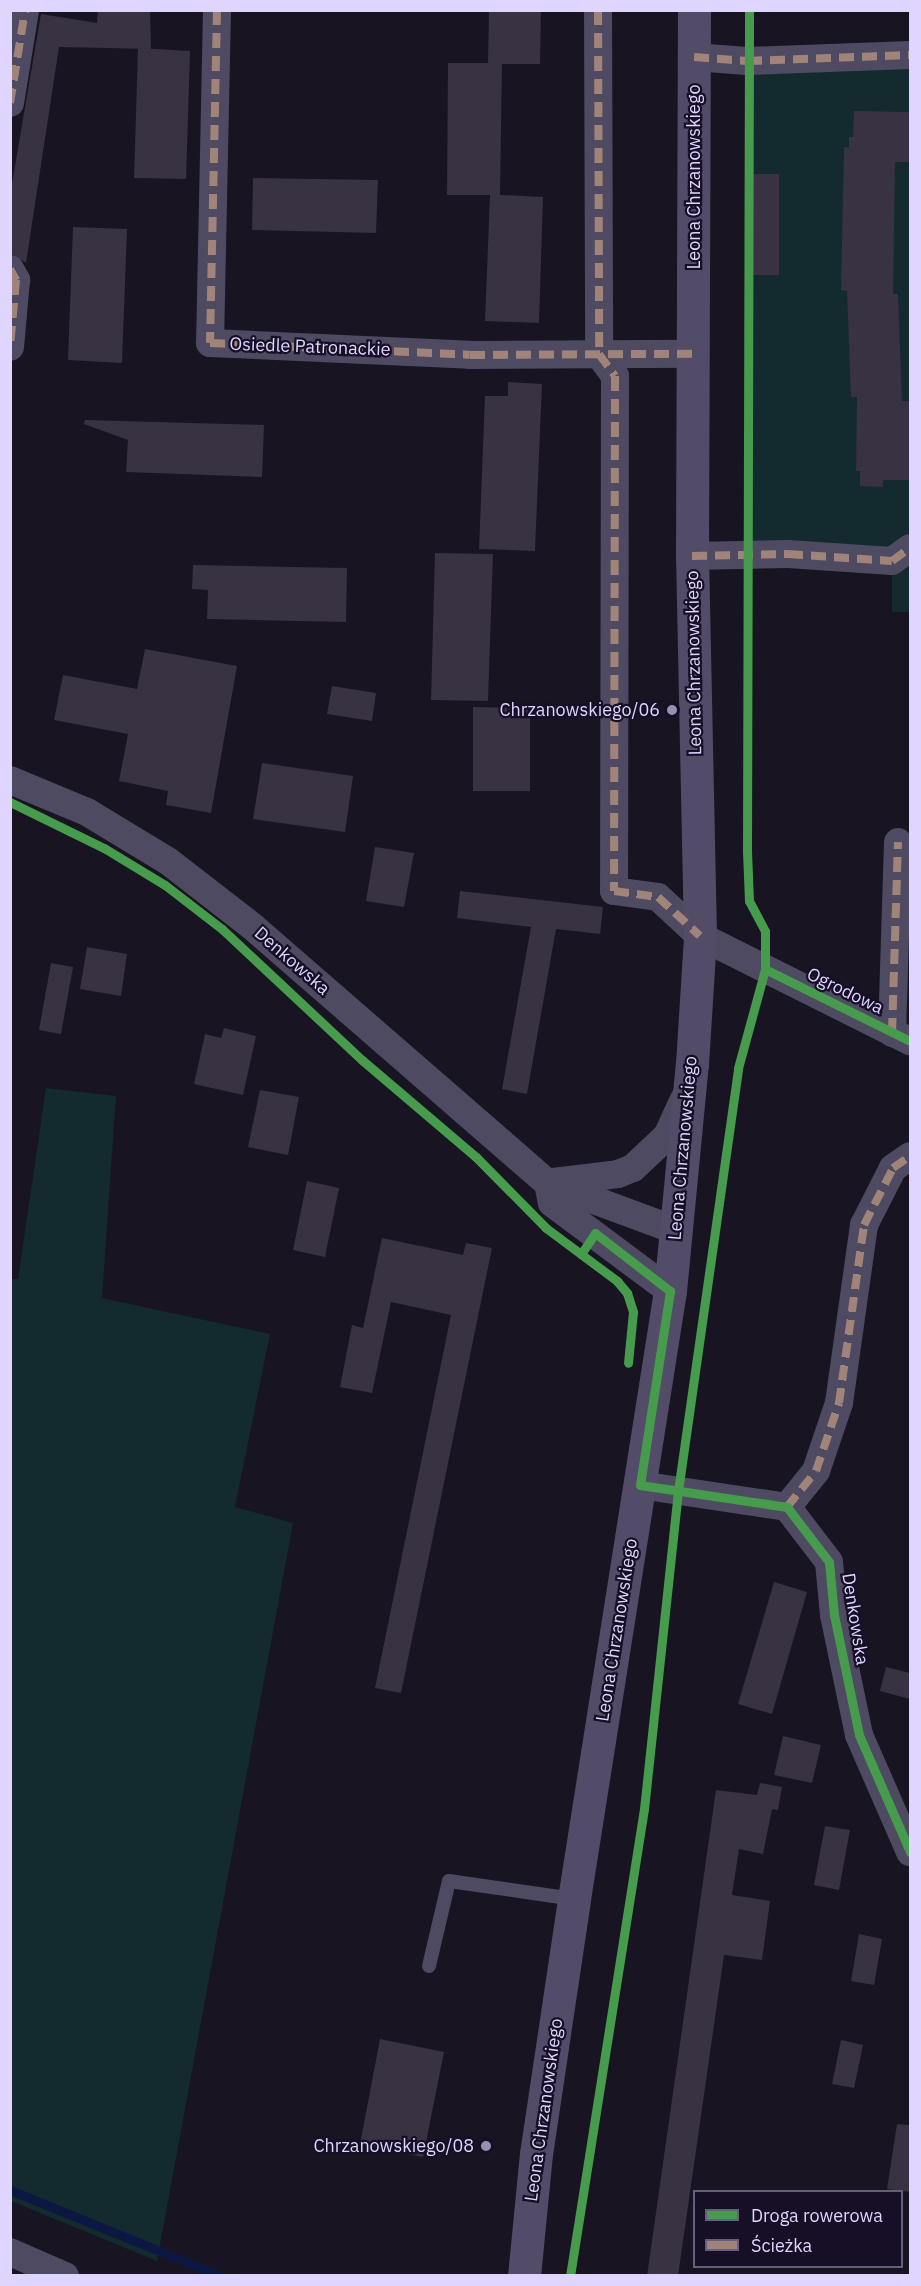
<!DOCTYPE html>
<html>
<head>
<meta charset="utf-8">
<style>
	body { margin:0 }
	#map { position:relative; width:921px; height:2286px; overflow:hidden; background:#181421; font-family:"IBM Plex Sans",sans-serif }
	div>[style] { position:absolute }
	.green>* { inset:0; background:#132a2e }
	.stream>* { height:9px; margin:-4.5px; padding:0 4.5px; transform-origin:4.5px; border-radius:4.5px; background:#0c1841 }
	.building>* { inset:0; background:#383243 }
	.lane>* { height:14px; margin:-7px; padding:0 7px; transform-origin:7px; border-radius:7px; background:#4e4a62 }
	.street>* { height:28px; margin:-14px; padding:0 14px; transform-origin:14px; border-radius:14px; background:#4e4a62 }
	.secondary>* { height:33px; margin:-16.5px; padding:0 16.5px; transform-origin:16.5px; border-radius:16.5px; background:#524c68 }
	.quiet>* { height:8px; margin-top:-4px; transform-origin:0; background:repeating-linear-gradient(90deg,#a18479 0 15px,transparent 0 23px) }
	.cycleway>* { height:9px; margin:-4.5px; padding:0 4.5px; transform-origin:4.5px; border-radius:4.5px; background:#469c4c }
	.dots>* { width:16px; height:16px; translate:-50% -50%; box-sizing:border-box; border:3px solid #160f26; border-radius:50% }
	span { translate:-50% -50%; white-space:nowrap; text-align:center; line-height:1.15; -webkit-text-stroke:4.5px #160f26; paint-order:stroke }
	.street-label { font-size:18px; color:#dfd5ff }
	.poi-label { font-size:18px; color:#dfd5ff }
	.right { translate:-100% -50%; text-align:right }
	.frame { position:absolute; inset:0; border:12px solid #dfd5ff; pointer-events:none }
	.legend { position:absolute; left:693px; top:2190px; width:210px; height:78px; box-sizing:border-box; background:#160f26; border:2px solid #665e7d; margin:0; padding:8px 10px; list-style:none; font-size:18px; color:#dfd5ff }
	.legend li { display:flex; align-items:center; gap:12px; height:30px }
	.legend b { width:30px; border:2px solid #665e7d }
</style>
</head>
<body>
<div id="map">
	<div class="green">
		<div style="clip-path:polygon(910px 55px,910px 612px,892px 612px,892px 561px,749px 556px,747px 61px)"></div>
		<div style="clip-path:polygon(46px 1088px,116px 1096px,102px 1298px,270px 1334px,235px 1507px,293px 1523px,157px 2261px,11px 2201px,10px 1279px,18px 1279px)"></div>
	</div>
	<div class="stream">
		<div style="left:10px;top:2190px;width:228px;rotate:22.2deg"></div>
	</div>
	<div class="building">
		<div style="clip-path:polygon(98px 10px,150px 10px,151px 49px,59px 47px,26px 263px,10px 253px,10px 195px,41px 14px,97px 23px)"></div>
		<div style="clip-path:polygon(489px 10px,541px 10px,540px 64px,502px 64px,500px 195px,543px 197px,539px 323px,485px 321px,490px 195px,447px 195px,448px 63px,494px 63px,488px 63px)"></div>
		<div style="clip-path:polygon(138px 48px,190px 51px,186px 179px,134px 178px)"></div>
		<div style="clip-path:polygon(854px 111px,910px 112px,910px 162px,895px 162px,893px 294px,898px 294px,902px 401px,909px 401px,910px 480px,883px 480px,883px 487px,860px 486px,860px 471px,856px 471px,857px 397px,851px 397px,847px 291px,841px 290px,844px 147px,849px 148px,849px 137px,853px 137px)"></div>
		<div style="clip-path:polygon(753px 174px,779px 174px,779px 275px,753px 275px)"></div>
		<div style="clip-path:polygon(253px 178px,378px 180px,376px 233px,252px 230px)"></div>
		<div style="clip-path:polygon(73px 227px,127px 229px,122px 363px,68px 360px)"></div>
		<div style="clip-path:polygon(508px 382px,542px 384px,535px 551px,479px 549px,485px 396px,508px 396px)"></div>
		<div style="clip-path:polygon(85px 420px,264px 425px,262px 477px,126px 472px,128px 440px,84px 424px)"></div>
		<div style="clip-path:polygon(435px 553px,493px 554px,488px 701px,431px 700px)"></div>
		<div style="clip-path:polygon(193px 565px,347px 568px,346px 622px,207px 619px,208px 590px,192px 589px)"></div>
		<div style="clip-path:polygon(145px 649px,237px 666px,211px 813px,166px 805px,168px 791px,119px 781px,128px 734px,54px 720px,63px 675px,137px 689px)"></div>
		<div style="clip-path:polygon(332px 686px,376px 693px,372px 721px,327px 714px)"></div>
		<div style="clip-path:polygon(473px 707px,530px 708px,530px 791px,473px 791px)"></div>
		<div style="clip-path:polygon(262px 763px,353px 776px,345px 832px,253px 819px)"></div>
		<div style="clip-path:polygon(375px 847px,414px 853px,404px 907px,366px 901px)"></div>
		<div style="clip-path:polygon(460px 891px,603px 907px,600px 934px,556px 929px,527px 1094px,502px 1089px,531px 927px,457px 918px)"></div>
		<div style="clip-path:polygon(87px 947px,127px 954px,121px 996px,80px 989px)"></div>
		<div style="clip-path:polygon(51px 963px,73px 967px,61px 1034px,39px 1030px)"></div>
		<div style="clip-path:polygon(224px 1028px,256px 1036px,243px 1095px,194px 1084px,205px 1034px,221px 1038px)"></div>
		<div style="clip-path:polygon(260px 1090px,299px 1097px,288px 1155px,248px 1147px)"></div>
		<div style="clip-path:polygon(307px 1181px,339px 1188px,325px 1257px,293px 1250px)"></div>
		<div style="clip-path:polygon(382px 1238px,463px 1255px,466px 1243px,492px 1248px,401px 1693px,375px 1688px,451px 1315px,391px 1302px,372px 1393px,340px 1387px,352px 1325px,363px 1328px)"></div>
		<div style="clip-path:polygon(774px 1582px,807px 1592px,772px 1714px,738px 1704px)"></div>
		<div style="clip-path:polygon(886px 1667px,910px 1673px,910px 1699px,880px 1691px)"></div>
		<div style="clip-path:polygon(783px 1736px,821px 1745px,812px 1783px,774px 1775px)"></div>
		<div style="clip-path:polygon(760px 1783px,782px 1787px,778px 1810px,772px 1809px,763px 1854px,739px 1849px,732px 1895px,770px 1901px,762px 1960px,724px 1955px,678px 2276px,647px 2276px,716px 1790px,757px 1795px)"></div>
		<div style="clip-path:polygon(825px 1826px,850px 1830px,839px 1890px,814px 1885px)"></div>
		<div style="clip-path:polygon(859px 1934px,882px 1939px,874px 1985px,851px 1981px)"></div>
		<div style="clip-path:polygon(380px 2039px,444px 2052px,423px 2157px,360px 2144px)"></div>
		<div style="clip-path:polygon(841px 2040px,863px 2045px,854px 2088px,832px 2084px)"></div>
		<div style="clip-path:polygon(897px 2124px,910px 2125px,910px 2192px,887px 2189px)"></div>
	</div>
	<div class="lane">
		<div style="left:429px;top:1966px;width:87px;rotate:-76.8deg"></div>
		<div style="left:449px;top:1881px;width:126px;rotate:8.2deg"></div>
	</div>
	<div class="street">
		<div style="left:217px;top:10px;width:333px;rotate:91.2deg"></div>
		<div style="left:210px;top:343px;width:260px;rotate:2.6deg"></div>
		<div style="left:470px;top:355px;width:223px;rotate:-0.3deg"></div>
		<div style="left:598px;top:10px;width:344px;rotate:89.8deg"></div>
		<div style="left:599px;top:354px;width:27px;rotate:54deg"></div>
		<div style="left:615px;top:376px;width:515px;rotate:90.11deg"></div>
		<div style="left:614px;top:891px;width:44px;rotate:7.8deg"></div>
		<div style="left:658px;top:897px;width:57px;rotate:42.9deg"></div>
		<div style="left:700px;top:936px;width:235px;rotate:26.6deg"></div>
		<div style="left:694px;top:57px;width:53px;rotate:4.3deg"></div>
		<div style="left:747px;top:61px;width:163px;rotate:-2.1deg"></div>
		<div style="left:10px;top:103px;width:94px;rotate:-80.8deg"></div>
		<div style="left:10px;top:269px;width:13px;rotate:61deg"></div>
		<div style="left:16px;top:280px;width:67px;rotate:95.1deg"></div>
		<div style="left:692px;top:556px;width:96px;rotate:-1.2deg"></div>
		<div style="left:788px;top:554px;width:104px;rotate:3.9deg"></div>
		<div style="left:892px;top:561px;width:22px;rotate:-36deg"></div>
		<div style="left:10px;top:780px;width:83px;rotate:22.6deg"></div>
		<div style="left:87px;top:812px;width:95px;rotate:31.2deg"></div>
		<div style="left:168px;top:861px;width:108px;rotate:37.8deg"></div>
		<div style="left:253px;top:927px;width:391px;rotate:41deg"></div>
		<div style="left:548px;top:1183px;width:135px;rotate:20.3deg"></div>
		<div style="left:892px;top:1033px;width:191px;rotate:-88.2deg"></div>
		<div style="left:553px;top:1182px;width:65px;rotate:-7deg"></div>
		<div style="left:618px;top:1174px;width:16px;rotate:-22deg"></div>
		<div style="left:633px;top:1168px;width:47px;rotate:-43.3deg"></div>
		<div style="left:667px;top:1136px;width:41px;rotate:-65.3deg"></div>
		<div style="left:548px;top:1183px;width:20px;rotate:79deg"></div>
		<div style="left:552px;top:1203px;width:147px;rotate:36.7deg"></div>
		<div style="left:640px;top:1485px;width:149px;rotate:8.5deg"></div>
		<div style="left:787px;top:1507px;width:69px;rotate:52.6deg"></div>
		<div style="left:829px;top:1562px;width:53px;rotate:84.6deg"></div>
		<div style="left:834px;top:1615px;width:123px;rotate:78.2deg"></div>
		<div style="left:859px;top:1735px;width:128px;rotate:66.4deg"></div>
		<div style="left:787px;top:1507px;width:46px;rotate:-51.1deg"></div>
		<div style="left:816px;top:1471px;width:72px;rotate:-71.3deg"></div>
		<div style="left:839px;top:1403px;width:180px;rotate:-82deg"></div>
		<div style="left:864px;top:1225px;width:64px;rotate:-63deg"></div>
		<div style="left:893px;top:1168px;width:21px;rotate:-35deg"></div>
		<div style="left:10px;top:2252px;width:60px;rotate:23.6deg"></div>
	</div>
	<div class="secondary">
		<div style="left:524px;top:2276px;width:123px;rotate:-84.4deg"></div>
		<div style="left:536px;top:2154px;width:258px;rotate:-81.5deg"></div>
		<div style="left:574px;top:1899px;width:616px;rotate:-81.03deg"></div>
		<div style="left:670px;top:1291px;width:228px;rotate:-84.5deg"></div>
		<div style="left:692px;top:1064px;width:128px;rotate:-86.4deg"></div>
		<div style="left:700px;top:936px;width:380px;rotate:-91.2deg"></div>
		<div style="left:692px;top:556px;width:546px;rotate:-89.79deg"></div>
	</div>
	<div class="quiet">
		<div style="left:217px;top:10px;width:333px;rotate:91.2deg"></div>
		<div style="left:210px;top:343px;width:260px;rotate:2.6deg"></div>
		<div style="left:470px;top:355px;width:223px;rotate:-0.3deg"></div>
		<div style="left:598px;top:10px;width:344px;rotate:89.8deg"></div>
		<div style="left:599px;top:354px;width:27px;rotate:54deg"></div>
		<div style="left:615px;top:376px;width:515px;rotate:90.11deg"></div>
		<div style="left:614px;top:891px;width:44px;rotate:7.8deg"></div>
		<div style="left:658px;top:897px;width:57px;rotate:42.9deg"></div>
		<div style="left:694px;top:57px;width:53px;rotate:4.3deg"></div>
		<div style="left:747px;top:61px;width:163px;rotate:-2.1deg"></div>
		<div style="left:10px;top:103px;width:94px;rotate:-80.8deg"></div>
		<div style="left:10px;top:269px;width:13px;rotate:61deg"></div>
		<div style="left:16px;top:280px;width:67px;rotate:95.1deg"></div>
		<div style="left:692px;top:556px;width:96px;rotate:-1.2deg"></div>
		<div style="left:788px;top:554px;width:104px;rotate:3.9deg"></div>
		<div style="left:892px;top:561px;width:22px;rotate:-36deg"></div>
		<div style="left:892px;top:1033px;width:191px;rotate:-88.2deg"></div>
		<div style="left:789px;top:1510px;width:4px;rotate:-124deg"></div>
		<div style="left:787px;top:1507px;width:46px;rotate:-51.1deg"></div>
		<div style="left:816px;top:1471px;width:72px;rotate:-71.3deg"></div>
		<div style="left:839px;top:1403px;width:180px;rotate:-82deg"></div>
		<div style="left:864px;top:1225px;width:64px;rotate:-63deg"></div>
		<div style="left:893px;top:1168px;width:21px;rotate:-35deg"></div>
	</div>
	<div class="cycleway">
		<div style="left:10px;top:802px;width:105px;rotate:26.1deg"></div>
		<div style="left:104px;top:848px;width:71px;rotate:31.2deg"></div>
		<div style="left:165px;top:885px;width:72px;rotate:37.7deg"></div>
		<div style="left:222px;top:929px;width:192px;rotate:43.1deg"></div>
		<div style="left:362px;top:1060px;width:150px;rotate:40.4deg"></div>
		<div style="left:476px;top:1157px;width:100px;rotate:45.4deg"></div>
		<div style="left:546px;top:1228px;width:89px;rotate:36.7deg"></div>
		<div style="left:617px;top:1281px;width:16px;rotate:50deg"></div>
		<div style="left:627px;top:1293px;width:20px;rotate:72deg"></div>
		<div style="left:633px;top:1312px;width:51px;rotate:95.6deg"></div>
		<div style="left:765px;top:969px;width:162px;rotate:26.4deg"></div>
		<div style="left:581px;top:1254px;width:25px;rotate:-56deg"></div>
		<div style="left:595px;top:1233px;width:95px;rotate:37.7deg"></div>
		<div style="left:670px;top:1291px;width:196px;rotate:98.8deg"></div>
		<div style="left:640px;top:1485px;width:149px;rotate:8.5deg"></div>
		<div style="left:787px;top:1507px;width:69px;rotate:52.6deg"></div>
		<div style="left:829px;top:1562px;width:53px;rotate:84.6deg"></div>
		<div style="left:834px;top:1615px;width:123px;rotate:78.2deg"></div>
		<div style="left:859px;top:1735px;width:128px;rotate:66.4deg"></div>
		<div style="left:570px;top:2276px;width:473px;rotate:-81deg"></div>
		<div style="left:644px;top:1809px;width:320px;rotate:-83.9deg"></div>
		<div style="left:678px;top:1491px;width:427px;rotate:-81.9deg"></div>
		<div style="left:738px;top:1068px;width:103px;rotate:-74.7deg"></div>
		<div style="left:765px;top:969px;width:38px;rotate:-90deg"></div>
		<div style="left:765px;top:931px;width:34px;rotate:-118deg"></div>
		<div style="left:749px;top:901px;width:49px;rotate:-92.3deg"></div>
		<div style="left:747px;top:852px;width:842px;rotate:-89.86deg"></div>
	</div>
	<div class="dots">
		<div style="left:672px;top:710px;background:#9991b1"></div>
		<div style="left:486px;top:2146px;background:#9991b1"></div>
	</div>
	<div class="street-label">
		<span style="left:694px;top:177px;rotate:-90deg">Leona Chrzanowskiego</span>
		<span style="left:310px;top:347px;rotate:2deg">Osiedle Patronackie</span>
		<span style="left:694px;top:663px;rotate:-91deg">Leona Chrzanowskiego</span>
		<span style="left:292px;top:961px;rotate:41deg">Denkowska</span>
		<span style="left:845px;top:991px;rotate:26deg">Ogrodowa</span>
		<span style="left:683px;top:1148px;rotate:-85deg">Leona Chrzanowskiego</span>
		<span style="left:855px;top:1619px;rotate:81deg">Denkowska</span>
		<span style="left:617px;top:1630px;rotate:-81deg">Leona Chrzanowskiego</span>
		<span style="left:544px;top:2110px;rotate:-82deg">Leona Chrzanowskiego</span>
	</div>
	<div class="poi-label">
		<span class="right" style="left:660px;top:710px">Chrzanowskiego/06</span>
		<span class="right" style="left:474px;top:2146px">Chrzanowskiego/08</span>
	</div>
	<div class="frame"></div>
	<ul class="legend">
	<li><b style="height:8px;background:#469c4c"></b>Droga rowerowa</li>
	<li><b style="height:8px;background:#a18479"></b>Ścieżka</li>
	</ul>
</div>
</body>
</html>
